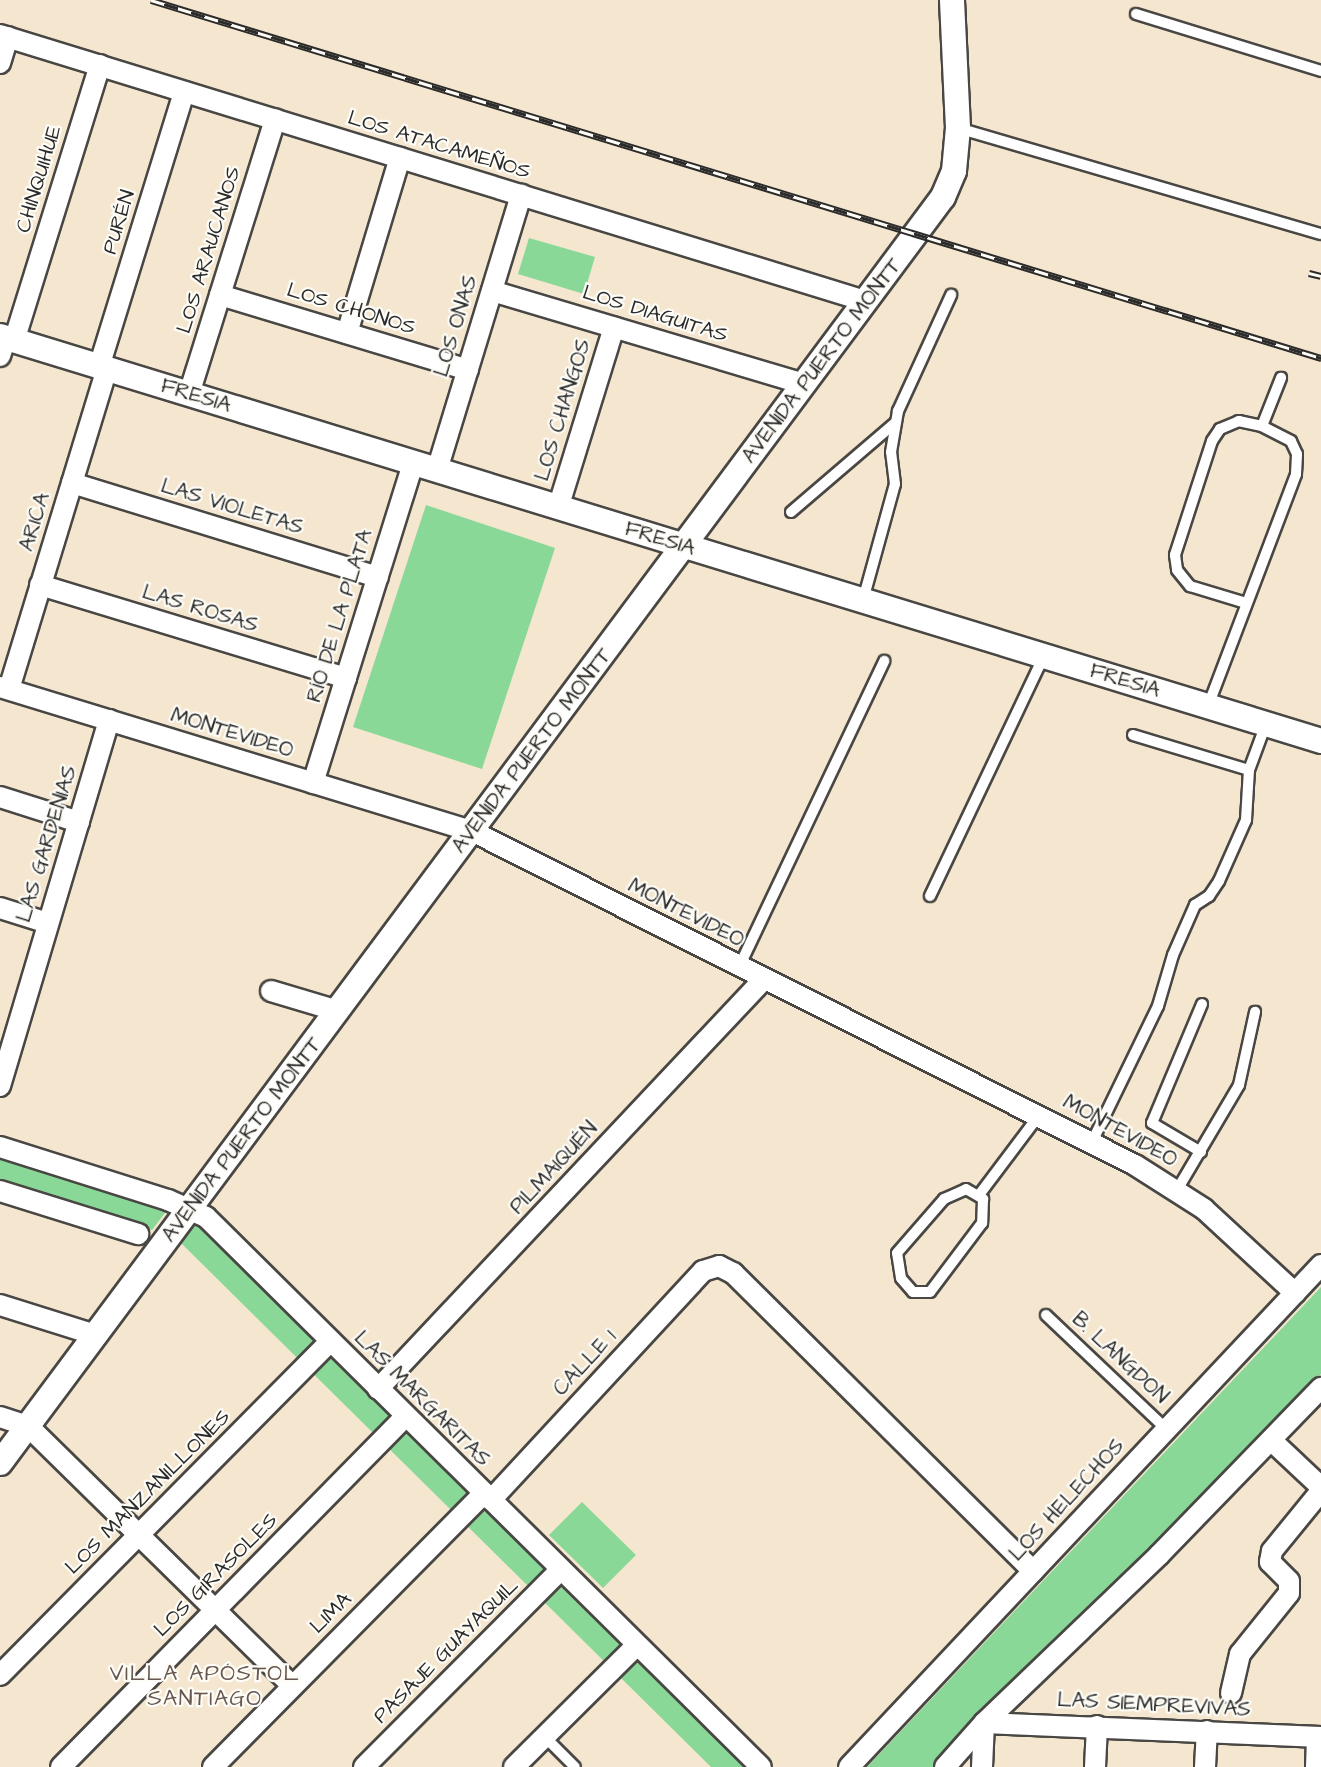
<!DOCTYPE html>
<html>
<head>
<meta charset="utf-8">
<style>
	body { margin:0 }
	#map { position:relative; width:1321px; height:1767px; overflow:hidden; background:#f5e6cf; font-family:"Architects Daughter",sans-serif }
	div>[style] { position:absolute }
	.green>* { inset:0; background:#89d897 }
	.roads { filter:drop-shadow(2px 0 #494744) drop-shadow(-2px 0 #494744) drop-shadow(0 2px #494744) drop-shadow(0 -2px #494744) }
	.service>* { height:10px; margin:-5px; padding:0 5px; transform-origin:5px; border-radius:5px; background:#fff }
	.minor>* { height:20px; margin:-10px; padding:0 10px; transform-origin:10px; border-radius:10px; background:#fff }
	.tertiary>* { height:24px; margin:-12px; padding:0 12px; transform-origin:12px; border-radius:12px; background:#fff }
	.rail>* { height:7px; margin-top:-3.5px; transform-origin:0; background:repeating-linear-gradient(90deg,#fdfcf7 0 14px,#2b2b2b 0 28px); box-sizing:border-box; border-block:2px solid #2b2b2b }
	span { translate:-50% -50%; white-space:nowrap; text-align:center; line-height:1.15; -webkit-text-stroke:4.5px #fdfcf7; paint-order:stroke }
	.street-label { font-size:21px; color:#2b2b2b }
	.neighbourhood-label { font-size:22px; color:#67574f; letter-spacing:1.5px }
</style>
</head>
<body>
<div id="map">
	<div class="green">
		<div style="clip-path:polygon(529px 238px,595px 257px,584px 294px,518px 274px)"></div>
		<div style="clip-path:polygon(426px 505px,555px 548px,482px 769px,353px 727px)"></div>
		<div style="clip-path:polygon(0 1157px,168px 1209px,152px 1230px,0 1183px)"></div>
		<div style="clip-path:polygon(194px 1222px,751px 1767px,711px 1767px,179px 1241px)"></div>
		<div style="clip-path:polygon(1321px 1287px,1321px 1374px,1088px 1617px,936px 1767px,867px 1767px)"></div>
		<div style="clip-path:polygon(582px 1502px,636px 1555px,603px 1588px,549px 1535px)"></div>
	</div>
	<div class="roads">
		<div class="service">
			<div style="left:1136px;top:14px;width:194px;rotate:17.1deg"></div>
			<div style="left:958px;top:128px;width:378px;rotate:16.3deg"></div>
			<div style="left:1262px;top:426px;width:52px;rotate:-68.4deg"></div>
			<div style="left:791px;top:512px;width:138px;rotate:-40.6deg"></div>
			<div style="left:863px;top:600px;width:120px;rotate:-74.6deg"></div>
			<div style="left:895px;top:484px;width:32px;rotate:-97deg"></div>
			<div style="left:891px;top:452px;width:42px;rotate:-80.3deg"></div>
			<div style="left:898px;top:411px;width:128px;rotate:-65.4deg"></div>
			<div style="left:1208px;top:706px;width:248px;rotate:-69.2deg"></div>
			<div style="left:1296px;top:474px;width:20px;rotate:-87deg"></div>
			<div style="left:1297px;top:454px;width:14px;rotate:-115deg"></div>
			<div style="left:1291px;top:441px;width:33px;rotate:-153deg"></div>
			<div style="left:1262px;top:426px;width:24px;rotate:-168deg"></div>
			<div style="left:1239px;top:421px;width:21px;rotate:157deg"></div>
			<div style="left:1220px;top:429px;width:14px;rotate:124deg"></div>
			<div style="left:1212px;top:441px;width:120px;rotate:108deg"></div>
			<div style="left:1175px;top:555px;width:15px;rotate:82deg"></div>
			<div style="left:1177px;top:570px;width:21px;rotate:51deg"></div>
			<div style="left:1190px;top:586px;width:59px;rotate:16.9deg"></div>
			<div style="left:1133px;top:735px;width:121px;rotate:16.8deg"></div>
			<div style="left:1249px;top:770px;width:49px;rotate:-69.7deg"></div>
			<div style="left:930px;top:896px;width:266px;rotate:-64.6deg"></div>
			<div style="left:739px;top:967px;width:339px;rotate:-64.6deg"></div>
			<div style="left:1092px;top:1142px;width:151px;rotate:-64.1deg"></div>
			<div style="left:1158px;top:1006px;width:53px;rotate:-73.6deg"></div>
			<div style="left:1173px;top:955px;width:55px;rotate:-66.3deg"></div>
			<div style="left:1195px;top:905px;width:17px;rotate:-33deg"></div>
			<div style="left:1209px;top:896px;width:18px;rotate:-56deg"></div>
			<div style="left:1219px;top:881px;width:67px;rotate:-66.1deg"></div>
			<div style="left:1246px;top:820px;width:50px;rotate:-86.6deg"></div>
			<div style="left:1201px;top:1152px;width:57px;rotate:-149.4deg"></div>
			<div style="left:1152px;top:1123px;width:129px;rotate:-67.2deg"></div>
			<div style="left:966px;top:1189px;width:20px;rotate:30deg"></div>
			<div style="left:983px;top:1199px;width:24px;rotate:92deg"></div>
			<div style="left:982px;top:1223px;width:86px;rotate:127deg"></div>
			<div style="left:930px;top:1292px;width:17px;rotate:180deg"></div>
			<div style="left:913px;top:1292px;width:18px;rotate:-131deg"></div>
			<div style="left:901px;top:1278px;width:25px;rotate:-99deg"></div>
			<div style="left:897px;top:1253px;width:72px;rotate:-49deg"></div>
			<div style="left:944px;top:1199px;width:24px;rotate:-24deg"></div>
			<div style="left:1177px;top:1190px;width:122px;rotate:-59.4deg"></div>
			<div style="left:1239px;top:1085px;width:75px;rotate:-77.6deg"></div>
			<div style="left:979px;top:1195px;width:101px;rotate:-53deg"></div>
			<div style="left:1046px;top:1315px;width:166px;rotate:43.5deg"></div>
			<div style="left:545px;top:1737px;width:42px;rotate:45deg"></div>
		</div>
		<div class="minor">
			<div style="left:0;top:35px;width:905px;rotate:17.09deg"></div>
			<div style="left:0;top:63px;width:27px;rotate:-73deg"></div>
			<div style="left:492px;top:291px;width:326px;rotate:16.6deg"></div>
			<div style="left:220px;top:295px;width:259px;rotate:16.8deg"></div>
			<div style="left:347px;top:333px;width:183px;rotate:-73.2deg"></div>
			<div style="left:14px;top:341px;width:289px;rotate:-72.7deg"></div>
			<div style="left:0;top:356px;width:19px;rotate:-72deg"></div>
			<div style="left:99px;top:367px;width:288px;rotate:-72.8deg"></div>
			<div style="left:189px;top:394px;width:288px;rotate:-72.6deg"></div>
			<div style="left:437px;top:470px;width:288px;rotate:-73deg"></div>
			<div style="left:72px;top:483px;width:320px;rotate:17.1deg"></div>
			<div style="left:558px;top:508px;width:189px;rotate:-72.8deg"></div>
			<div style="left:40px;top:585px;width:320px;rotate:16.9deg"></div>
			<div style="left:0;top:687px;width:493px;rotate:17deg"></div>
			<div style="left:472px;top:831px;width:742px;rotate:26.74deg"></div>
			<div style="left:1135px;top:1165px;width:82px;rotate:32.5deg"></div>
			<div style="left:1204px;top:1209px;width:124px;rotate:42.7deg"></div>
			<div style="left:9px;top:689px;width:335px;rotate:-73deg"></div>
			<div style="left:313px;top:783px;width:335px;rotate:-72.6deg"></div>
			<div style="left:0;top:797px;width:83px;rotate:17.6deg"></div>
			<div style="left:0;top:908px;width:50px;rotate:17.4deg"></div>
			<div style="left:271px;top:991px;width:70px;rotate:16.6deg"></div>
			<div style="left:0;top:1086px;width:382px;rotate:-73.4deg"></div>
			<div style="left:0;top:1147px;width:176px;rotate:17.5deg"></div>
			<div style="left:168px;top:1200px;width:42px;rotate:24.1deg"></div>
			<div style="left:206px;top:1217px;width:781px;rotate:44.74deg"></div>
			<div style="left:0;top:1191px;width:145px;rotate:17.3deg"></div>
			<div style="left:0;top:1305px;width:101px;rotate:17.4deg"></div>
			<div style="left:378px;top:1389px;width:563px;rotate:-46.73deg"></div>
			<div style="left:0;top:1417px;width:29px;rotate:18deg"></div>
			<div style="left:28px;top:1426px;width:371px;rotate:44.5deg"></div>
			<div style="left:1272px;top:1441px;width:67px;rotate:43.2deg"></div>
			<div style="left:491px;top:1500px;width:312px;rotate:-47.2deg"></div>
			<div style="left:703px;top:1271px;width:17px;rotate:-17deg"></div>
			<div style="left:719px;top:1266px;width:16px;rotate:27deg"></div>
			<div style="left:733px;top:1273px;width:423px;rotate:44.8deg"></div>
			<div style="left:0;top:1675px;width:470px;rotate:-45.3deg"></div>
			<div style="left:1231px;top:1693px;width:40px;rotate:-77deg"></div>
			<div style="left:1240px;top:1654px;width:78px;rotate:-51.2deg"></div>
			<div style="left:1289px;top:1593px;width:12px;rotate:-90deg"></div>
			<div style="left:1289px;top:1581px;width:27px;rotate:-135deg"></div>
			<div style="left:1270px;top:1562px;width:11px;rotate:-80deg"></div>
			<div style="left:1272px;top:1551px;width:77px;rotate:-50.8deg"></div>
			<div style="left:61px;top:1767px;width:492px;rotate:-45.5deg"></div>
			<div style="left:213px;top:1767px;width:385px;rotate:-45.3deg"></div>
			<div style="left:364px;top:1767px;width:279px;rotate:-45.1deg"></div>
			<div style="left:514px;top:1767px;width:173px;rotate:-44.8deg"></div>
			<div style="left:849px;top:1767px;width:689px;rotate:-46.76deg"></div>
			<div style="left:945px;top:1767px;width:59px;rotate:-48.4deg"></div>
			<div style="left:984px;top:1723px;width:243px;rotate:-43.8deg"></div>
			<div style="left:1159px;top:1555px;width:233px;rotate:-45.9deg"></div>
			<div style="left:982px;top:1767px;width:44px;rotate:-87.4deg"></div>
			<div style="left:984px;top:1723px;width:337px;rotate:2.4deg"></div>
			<div style="left:1095px;top:1767px;width:41px;rotate:-87.2deg"></div>
			<div style="left:1205px;top:1767px;width:36px;rotate:-87deg"></div>
			<div style="left:1316px;top:1767px;width:30px;rotate:-88deg"></div>
		</div>
		<div class="tertiary">
			<div style="left:0;top:336px;width:1382px;rotate:17.04deg"></div>
			<div style="left:0;top:1463px;width:1579px;rotate:-53.32deg"></div>
			<div style="left:943px;top:197px;width:28px;rotate:-67deg"></div>
			<div style="left:954px;top:171px;width:43px;rotate:-84.7deg"></div>
			<div style="left:958px;top:128px;width:128px;rotate:-92.7deg"></div>
		</div>
	</div>
	<div class="rail">
		<div style="left:151px;top:0;width:1224px;rotate:17.01deg"></div>
		<div style="left:1309px;top:273px;width:12px;rotate:14deg"></div>
	</div>
	<div class="street-label">
		<span style="left:439px;top:145px;rotate:17deg">LOS ATACAMEÑOS</span>
		<span style="left:39px;top:179px;rotate:-73deg">CHINQUIHUE</span>
		<span style="left:119px;top:222px;rotate:-73deg">PURÉN</span>
		<span style="left:209px;top:250px;rotate:-73deg">LOS ARAUCANOS</span>
		<span style="left:351px;top:309px;rotate:17deg">LOS CHONOS</span>
		<span style="left:655px;top:314px;rotate:17deg">LOS DIAGUITAS</span>
		<span style="left:456px;top:326px;rotate:-73deg">LOS ONAS</span>
		<span style="left:822px;top:361px;rotate:-53deg">AVENIDA PUERTO MONTT</span>
		<span style="left:196px;top:396px;rotate:17deg">FRESIA</span>
		<span style="left:563px;top:410px;rotate:-73deg">LOS CHANGOS</span>
		<span style="left:232px;top:507px;rotate:17deg">LAS VIOLETAS</span>
		<span style="left:35px;top:522px;rotate:-73deg">ARICA</span>
		<span style="left:660px;top:539px;rotate:17deg">FRESIA</span>
		<span style="left:200px;top:609px;rotate:17deg">LAS ROSAS</span>
		<span style="left:340px;top:616px;rotate:-73deg">RÍO DE LA PLATA</span>
		<span style="left:1125px;top:681px;rotate:17deg">FRESIA</span>
		<span style="left:232px;top:733px;rotate:17deg">MONTEVIDEO</span>
		<span style="left:532px;top:751px;rotate:-53deg">AVENIDA PUERTO MONTT</span>
		<span style="left:47px;top:844px;rotate:-73deg">LAS GARDENIAS</span>
		<span style="left:686px;top:913px;rotate:27deg">MONTEVIDEO</span>
		<span style="left:1120px;top:1131px;rotate:29deg">MONTEVIDEO</span>
		<span style="left:242px;top:1140px;rotate:-53deg">AVENIDA PUERTO MONTT</span>
		<span style="left:554px;top:1168px;rotate:-47deg">PILMAIQUÉN</span>
		<span style="left:1120px;top:1358px;rotate:43deg">B. LANGDON</span>
		<span style="left:585px;top:1363px;rotate:-47deg">CALLE 1</span>
		<span style="left:422px;top:1399px;rotate:45deg">LAS MARGARITAS</span>
		<span style="left:148px;top:1492px;rotate:-45deg">LOS MANZANILLONES</span>
		<span style="left:1067px;top:1500px;rotate:-47deg">LOS HELECHOS</span>
		<span style="left:216px;top:1575px;rotate:-45deg">LOS GIRASOLES</span>
		<span style="left:331px;top:1613px;rotate:-45deg">LIMA</span>
		<span style="left:446px;top:1651px;rotate:-45deg">PASAJE GUAYAQUIL</span>
		<span style="left:1154px;top:1705px;rotate:3deg">LAS SIEMPREVIVAS</span>
	</div>
	<div class="neighbourhood-label">
		<span style="left:205px;top:1686px">VILLA APÓSTOL<br>SANTIAGO</span>
	</div>
</div>
</body>
</html>
